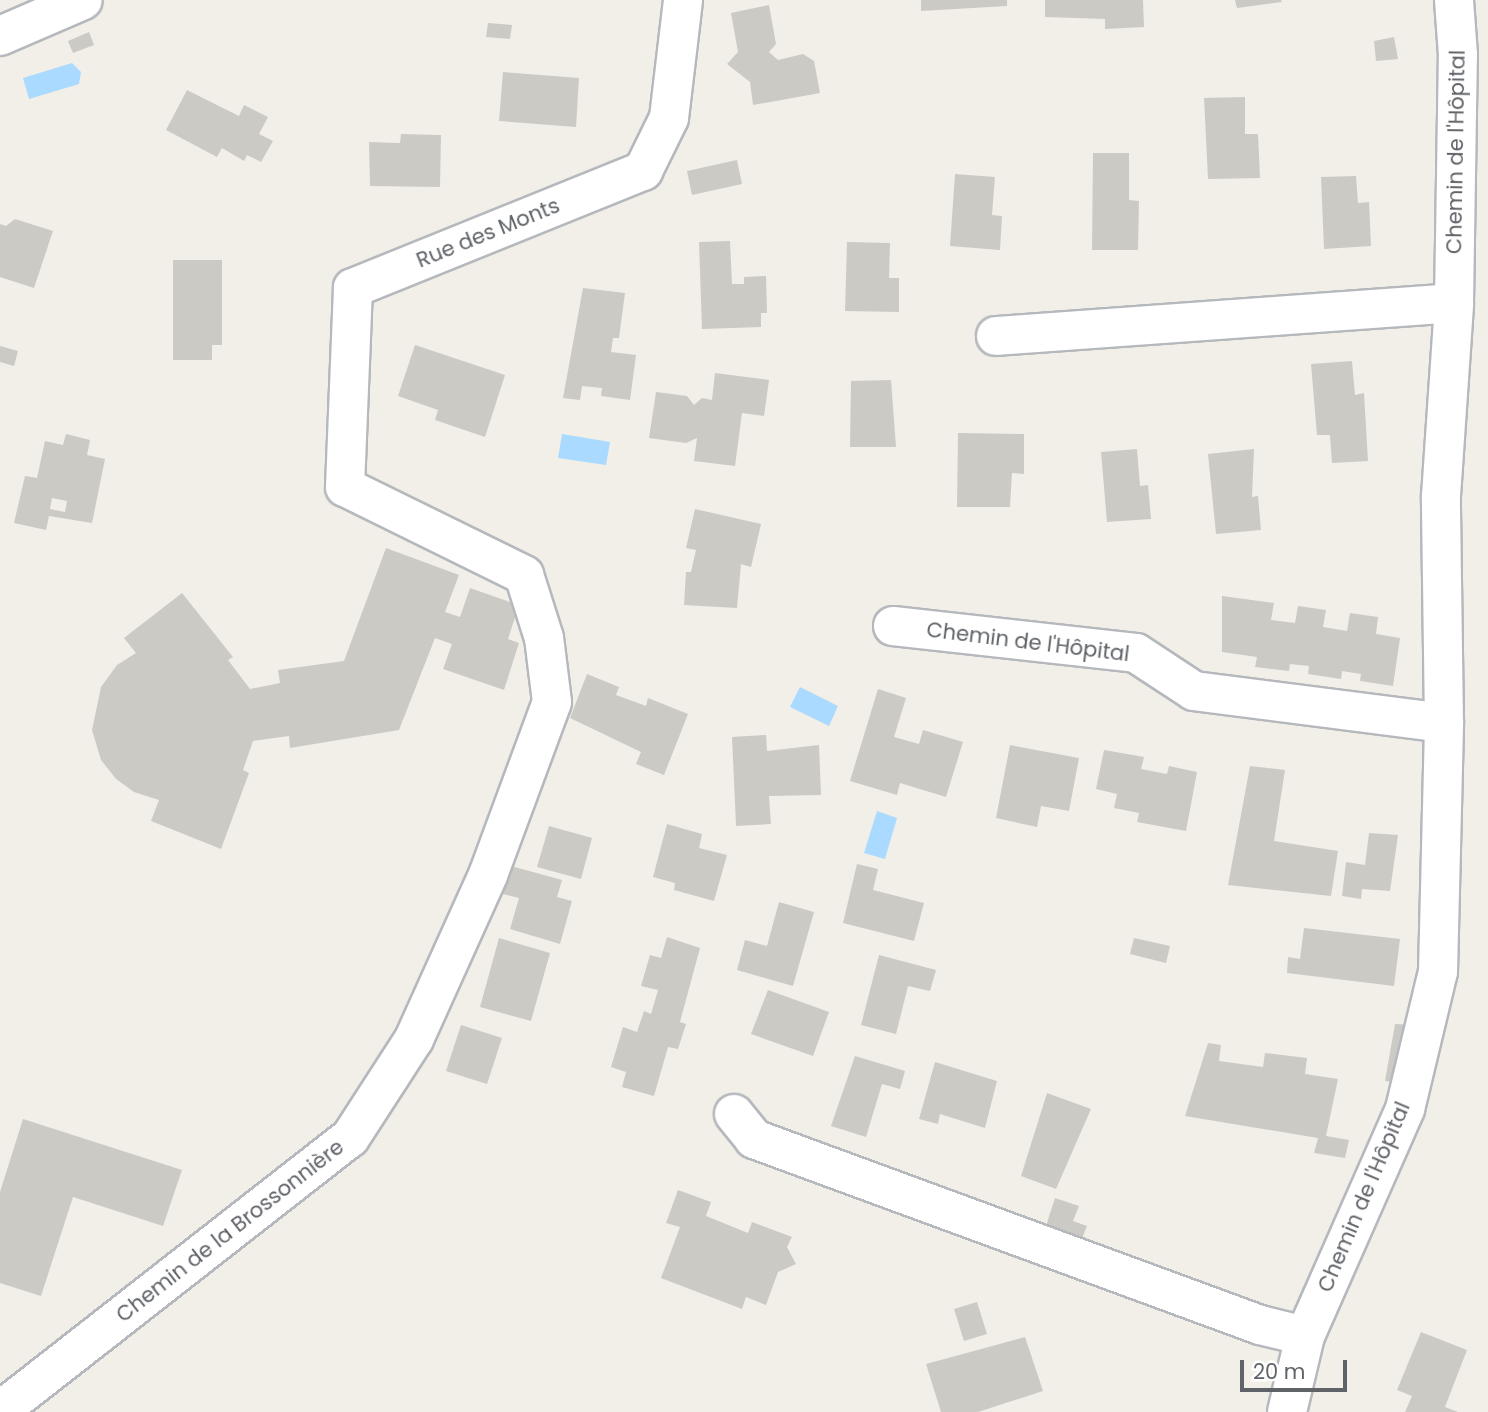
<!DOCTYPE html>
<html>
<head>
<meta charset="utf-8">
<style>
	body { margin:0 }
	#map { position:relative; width:1488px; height:1412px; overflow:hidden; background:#f1efe8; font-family:Poppins,sans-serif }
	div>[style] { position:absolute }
	.water>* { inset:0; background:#aadaff }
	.building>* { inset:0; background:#cccac5 }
	.roads { filter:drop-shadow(2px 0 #b5b8bc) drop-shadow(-2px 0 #b5b8bc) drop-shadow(0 2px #b5b8bc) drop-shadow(0 -2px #b5b8bc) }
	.minor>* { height:38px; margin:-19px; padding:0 19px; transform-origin:19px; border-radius:19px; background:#fff }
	span { translate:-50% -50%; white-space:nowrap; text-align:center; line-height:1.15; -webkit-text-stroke:6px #fff; paint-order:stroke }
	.street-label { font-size:21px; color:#5f6368 }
	.scale { position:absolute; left:1240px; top:1360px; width:107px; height:32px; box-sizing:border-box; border:4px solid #5f6368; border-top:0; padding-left:9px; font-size:21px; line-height:24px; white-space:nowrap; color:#5f6368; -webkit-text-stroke:5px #fff; paint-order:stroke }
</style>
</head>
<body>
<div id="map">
	<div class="water">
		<div style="clip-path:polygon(72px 63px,81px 72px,79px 84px,29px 99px,23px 78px)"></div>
		<div style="clip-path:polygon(562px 434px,610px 442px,606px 465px,558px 458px)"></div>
		<div style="clip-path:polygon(800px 687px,838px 706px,829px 726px,790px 707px)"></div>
		<div style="clip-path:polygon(877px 811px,897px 818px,885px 859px,864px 853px)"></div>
	</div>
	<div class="building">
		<div style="clip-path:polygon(921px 0,1007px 0,1007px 6px,921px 11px)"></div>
		<div style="clip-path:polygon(1045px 0,1143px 0,1144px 27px,1105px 29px,1105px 19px,1045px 17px)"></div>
		<div style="clip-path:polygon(1235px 0,1281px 0,1282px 2px,1237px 8px)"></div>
		<div style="clip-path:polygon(769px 5px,776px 44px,769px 52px,778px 60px,803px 54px,814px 61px,820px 93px,753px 105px,750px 82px,727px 64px,738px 52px,731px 13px)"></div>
		<div style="clip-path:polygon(488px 23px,512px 25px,510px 39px,486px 37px)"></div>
		<div style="clip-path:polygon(89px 32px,94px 45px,73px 53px,68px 41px)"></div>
		<div style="clip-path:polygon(1394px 37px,1398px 59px,1376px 61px,1374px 41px)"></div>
		<div style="clip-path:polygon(503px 72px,579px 78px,576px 127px,499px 121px)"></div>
		<div style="clip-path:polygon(187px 90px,239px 116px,244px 105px,268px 117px,259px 134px,273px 141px,261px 162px,247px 155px,244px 161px,222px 148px,217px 157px,166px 130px)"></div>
		<div style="clip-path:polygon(1245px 97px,1245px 134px,1258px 134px,1260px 178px,1208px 179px,1204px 98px)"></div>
		<div style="clip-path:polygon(401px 134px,441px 135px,440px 187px,370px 186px,369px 142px,400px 143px)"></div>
		<div style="clip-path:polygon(1093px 153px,1129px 153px,1129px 200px,1139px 201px,1138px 250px,1092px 250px)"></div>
		<div style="clip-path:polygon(737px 160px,742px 184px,692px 195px,687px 171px)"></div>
		<div style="clip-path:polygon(955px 174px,995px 177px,992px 215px,1002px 216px,1000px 250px,950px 246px)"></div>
		<div style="clip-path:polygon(1356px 176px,1358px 203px,1369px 202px,1371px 246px,1324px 249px,1321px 177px)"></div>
		<div style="clip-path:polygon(15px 219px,53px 231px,34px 288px,0 277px,0 224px,6px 226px)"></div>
		<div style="clip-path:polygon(730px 241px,732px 284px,744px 284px,744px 277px,766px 276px,767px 313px,761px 313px,761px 327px,702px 329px,699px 242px)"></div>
		<div style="clip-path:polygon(847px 242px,890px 243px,889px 278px,899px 278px,899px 312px,845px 311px)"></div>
		<div style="clip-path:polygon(173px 260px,222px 260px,222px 345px,212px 345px,212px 360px,173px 360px)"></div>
		<div style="clip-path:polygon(583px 288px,625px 293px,619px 338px,613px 338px,611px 352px,636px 355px,630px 400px,601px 396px,602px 388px,582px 386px,580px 400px,563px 398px)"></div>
		<div style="clip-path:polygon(415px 345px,505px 375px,485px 437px,435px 420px,438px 410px,398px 396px)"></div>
		<div style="clip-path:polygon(0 346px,18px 351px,14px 366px,0 362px)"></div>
		<div style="clip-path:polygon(1352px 361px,1355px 395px,1364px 393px,1368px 461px,1332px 463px,1330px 435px,1317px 435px,1311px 364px)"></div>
		<div style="clip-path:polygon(715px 373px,769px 380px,764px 416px,742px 413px,735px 466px,694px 461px,697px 438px,686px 443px,649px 438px,656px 392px,687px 396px,694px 405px,702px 398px,712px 400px)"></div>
		<div style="clip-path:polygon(891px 380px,896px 447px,850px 447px,851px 381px)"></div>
		<div style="clip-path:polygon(958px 433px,1024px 434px,1024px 474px,1012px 473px,1010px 507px,957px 507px)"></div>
		<div style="clip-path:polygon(evenodd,66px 434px,90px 440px,87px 455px,105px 459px,92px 523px,49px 516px,46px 530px,14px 523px,25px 476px,37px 478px,45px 441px,63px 445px,66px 434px,52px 498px,67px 501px,65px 512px,50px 509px,52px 498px)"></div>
		<div style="clip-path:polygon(1137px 449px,1140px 486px,1148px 485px,1151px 519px,1107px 522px,1101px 452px)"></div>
		<div style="clip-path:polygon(1254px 449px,1252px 497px,1258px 496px,1261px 530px,1216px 534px,1208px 454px)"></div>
		<div style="clip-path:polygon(695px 509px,761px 524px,751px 567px,741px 564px,737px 608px,684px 605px,686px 572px,691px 572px,696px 550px,686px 548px)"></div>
		<div style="clip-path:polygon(386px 548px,459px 575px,445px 612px,460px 617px,470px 588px,519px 605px,508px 639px,519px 643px,504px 690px,443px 669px,452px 644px,435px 638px,399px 730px,290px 748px,289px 736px,253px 741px,243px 770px,249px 773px,221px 849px,151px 821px,159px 800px,134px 792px,116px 779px,101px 760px,92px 730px,101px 687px,117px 665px,136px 653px,124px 638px,182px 593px,233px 657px,228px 660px,250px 689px,280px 683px,278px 670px,344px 661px)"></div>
		<div style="clip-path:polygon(1222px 596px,1274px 603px,1271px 620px,1295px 623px,1298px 606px,1326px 610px,1323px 627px,1347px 631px,1350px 613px,1378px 617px,1376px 634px,1400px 638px,1393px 686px,1360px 681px,1361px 674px,1342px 671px,1341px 679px,1308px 674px,1309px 666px,1290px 664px,1289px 671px,1255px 667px,1257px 657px,1222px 652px)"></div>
		<div style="clip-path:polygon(587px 674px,619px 687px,616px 695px,646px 706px,648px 698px,688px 714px,664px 775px,636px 764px,641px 752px,570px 718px)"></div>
		<div style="clip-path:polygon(878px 689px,906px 698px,894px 737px,919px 744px,923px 730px,963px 742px,946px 797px,900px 783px,897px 795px,850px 781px)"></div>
		<div style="clip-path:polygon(766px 735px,767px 751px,819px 745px,821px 795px,769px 796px,771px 824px,736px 826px,732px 737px)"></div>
		<div style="clip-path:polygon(1010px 745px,1079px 758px,1069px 811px,1041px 806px,1037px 827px,996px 818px)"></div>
		<div style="clip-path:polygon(1104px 750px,1144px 757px,1141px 769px,1167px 774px,1169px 766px,1197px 772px,1186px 831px,1137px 822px,1139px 813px,1114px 808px,1117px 794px,1096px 789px)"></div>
		<div style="clip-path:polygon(1250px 766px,1285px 770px,1274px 841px,1338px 851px,1331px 896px,1228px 885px)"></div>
		<div style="clip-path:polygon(667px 824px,702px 834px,699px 848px,727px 855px,714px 901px,674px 890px,675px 883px,653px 877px)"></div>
		<div style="clip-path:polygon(549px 826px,592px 838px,581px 879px,537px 867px)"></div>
		<div style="clip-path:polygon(1369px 833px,1398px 835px,1390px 891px,1362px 889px,1361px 899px,1342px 896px,1346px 862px,1365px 865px)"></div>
		<div style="clip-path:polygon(857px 864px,878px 869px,873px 890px,924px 903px,914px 941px,843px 923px)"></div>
		<div style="clip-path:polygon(511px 866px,562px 880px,557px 897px,572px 901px,560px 944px,510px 929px,519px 898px,503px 894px)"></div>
		<div style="clip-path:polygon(779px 902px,814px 912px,793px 986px,737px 970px,745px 940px,767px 946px)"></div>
		<div style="clip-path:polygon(1304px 928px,1400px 939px,1394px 986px,1287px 973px,1288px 957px,1300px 959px)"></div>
		<div style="clip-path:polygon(667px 937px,700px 948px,680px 1022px,686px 1024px,678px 1049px,668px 1047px,654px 1096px,622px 1087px,626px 1072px,611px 1067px,623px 1027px,637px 1032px,644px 1011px,651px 1014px,658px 990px,641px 986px,650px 955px,661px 958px)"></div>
		<div style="clip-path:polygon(499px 938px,550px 953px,531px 1021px,480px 1007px)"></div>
		<div style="clip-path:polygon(1134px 938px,1170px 946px,1166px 963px,1130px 954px)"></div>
		<div style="clip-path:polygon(879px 955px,936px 970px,930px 991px,908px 986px,896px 1034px,861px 1025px)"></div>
		<div style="clip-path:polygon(768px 990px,829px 1012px,813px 1056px,751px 1034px)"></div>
		<div style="clip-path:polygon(1395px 1024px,1414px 1025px,1403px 1083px,1385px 1081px)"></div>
		<div style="clip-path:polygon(461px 1025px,502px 1038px,487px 1084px,446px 1071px)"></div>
		<div style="clip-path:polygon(1208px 1043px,1221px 1045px,1219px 1061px,1263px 1067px,1265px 1053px,1307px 1058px,1305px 1074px,1338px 1079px,1326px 1136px,1349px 1140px,1345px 1158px,1314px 1153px,1318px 1138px,1185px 1116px)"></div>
		<div style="clip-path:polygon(855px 1056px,905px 1071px,900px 1089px,882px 1084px,866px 1137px,831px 1126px)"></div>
		<div style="clip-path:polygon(935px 1062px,997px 1081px,985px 1128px,940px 1114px,938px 1124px,919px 1119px)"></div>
		<div style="clip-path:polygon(1047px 1093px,1091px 1109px,1056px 1189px,1021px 1176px)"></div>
		<div style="clip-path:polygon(23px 1119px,182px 1170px,163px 1226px,73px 1197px,41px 1296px,0 1283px,0 1192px)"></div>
		<div style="clip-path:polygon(678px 1190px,711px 1202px,706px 1216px,748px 1233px,752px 1222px,792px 1237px,787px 1247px,796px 1264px,778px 1272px,766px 1305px,746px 1297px,742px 1309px,661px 1278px,680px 1227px,666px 1223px)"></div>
		<div style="clip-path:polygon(1055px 1198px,1079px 1206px,1073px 1221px,1087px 1226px,1081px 1241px,1045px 1229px)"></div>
		<div style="clip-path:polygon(977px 1302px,987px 1334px,964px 1341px,954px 1309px)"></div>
		<div style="clip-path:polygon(1421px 1332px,1467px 1350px,1445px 1407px,1458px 1412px,1405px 1412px,1412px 1396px,1397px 1390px)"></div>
		<div style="clip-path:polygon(1025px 1337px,1043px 1391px,978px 1412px,941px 1412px,926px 1364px)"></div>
	</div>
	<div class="roads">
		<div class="minor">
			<div style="left:0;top:36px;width:90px;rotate:-23.4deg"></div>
			<div style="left:996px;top:336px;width:459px;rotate:-4.1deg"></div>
			<div style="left:893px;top:626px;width:244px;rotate:6.3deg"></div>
			<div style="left:1136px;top:653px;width:69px;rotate:33.2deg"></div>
			<div style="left:1194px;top:691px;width:252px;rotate:7.3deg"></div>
			<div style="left:734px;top:1114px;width:32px;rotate:51deg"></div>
			<div style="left:754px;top:1139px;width:539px;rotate:20.18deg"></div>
			<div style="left:1260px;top:1325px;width:46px;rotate:13.7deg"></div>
			<div style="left:0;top:1411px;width:444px;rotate:-38deg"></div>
			<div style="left:350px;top:1138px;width:118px;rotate:-57.1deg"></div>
			<div style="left:414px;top:1039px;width:180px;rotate:-65.7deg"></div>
			<div style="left:488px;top:875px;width:184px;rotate:-69.7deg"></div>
			<div style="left:552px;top:702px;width:64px;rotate:-97.1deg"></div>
			<div style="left:544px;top:638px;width:66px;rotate:-107.6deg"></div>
			<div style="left:524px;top:575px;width:199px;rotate:-153.8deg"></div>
			<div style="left:345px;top:487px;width:199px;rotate:-87.7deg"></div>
			<div style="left:353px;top:288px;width:313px;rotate:-22deg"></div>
			<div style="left:643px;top:171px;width:59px;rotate:-63.9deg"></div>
			<div style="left:669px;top:118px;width:119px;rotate:-83.2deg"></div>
			<div style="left:1287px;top:1412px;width:78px;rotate:-76.7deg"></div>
			<div style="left:1305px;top:1336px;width:248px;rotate:-66.2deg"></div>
			<div style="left:1405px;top:1109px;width:141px;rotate:-76.5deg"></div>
			<div style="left:1438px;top:972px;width:249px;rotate:-88.6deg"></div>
			<div style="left:1444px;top:723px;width:227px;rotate:-90.8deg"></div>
			<div style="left:1441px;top:496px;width:193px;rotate:-86.1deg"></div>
			<div style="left:1454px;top:303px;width:248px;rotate:-89.1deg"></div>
			<div style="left:1458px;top:55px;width:55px;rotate:-94.2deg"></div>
		</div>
	</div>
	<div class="street-label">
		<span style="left:1456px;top:152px;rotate:-89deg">Chemin de l'Hôpital</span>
		<span style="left:488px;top:233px;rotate:-22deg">Rue des Monts</span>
		<span style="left:1028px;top:642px;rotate:7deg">Chemin de l'Hôpital</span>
		<span style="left:1364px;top:1197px;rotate:-67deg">Chemin de l'Hôpital</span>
		<span style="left:230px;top:1231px;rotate:-38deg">Chemin de la Brossonnière</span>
	</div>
	<div class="scale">20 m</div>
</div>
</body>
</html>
